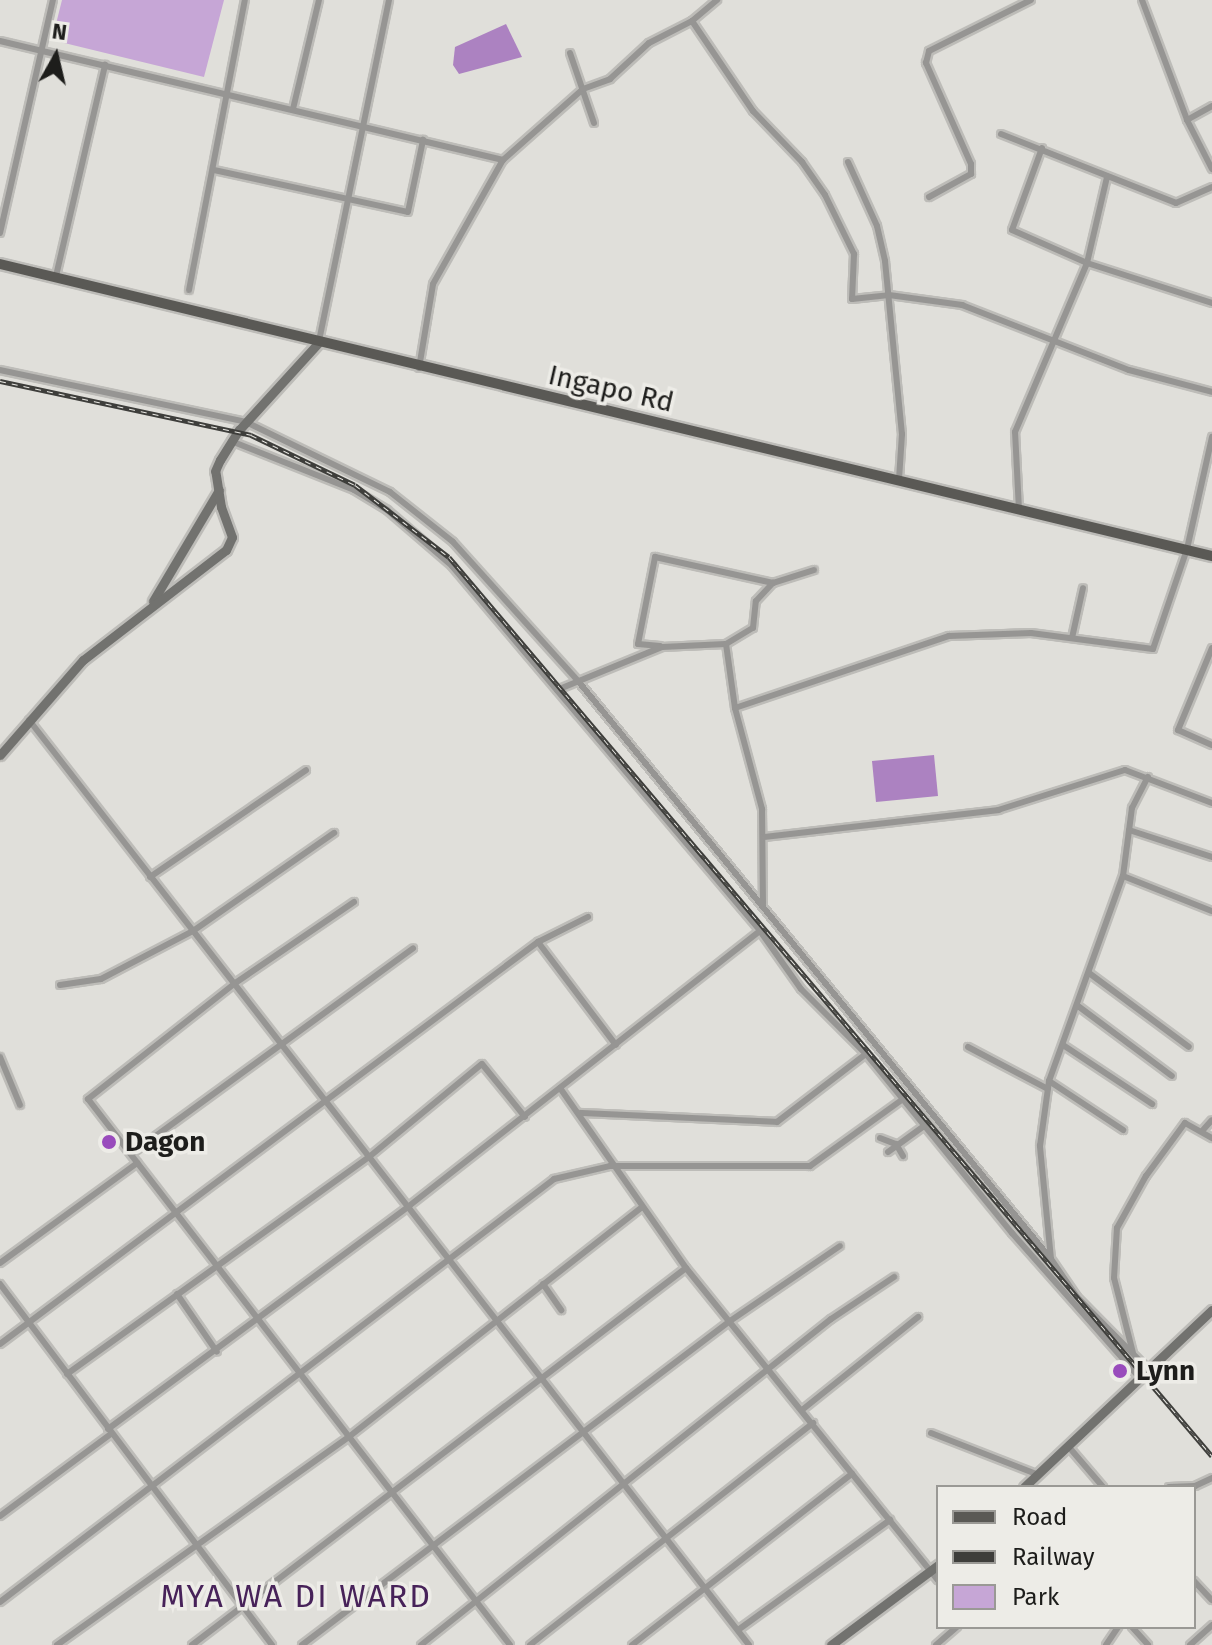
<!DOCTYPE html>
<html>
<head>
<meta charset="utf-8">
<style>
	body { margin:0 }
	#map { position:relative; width:1212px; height:1645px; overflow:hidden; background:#e0dfda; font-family:"Fira Sans",sans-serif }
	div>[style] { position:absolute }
	.green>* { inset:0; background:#c6a6d6 }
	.water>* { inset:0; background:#ac82c1 }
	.roads { filter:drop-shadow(2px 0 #bdbcb8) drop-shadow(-2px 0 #bdbcb8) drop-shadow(0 2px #bdbcb8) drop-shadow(0 -2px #bdbcb8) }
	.street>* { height:6px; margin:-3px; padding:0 3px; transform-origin:3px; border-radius:3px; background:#969593 }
	.secondary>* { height:9px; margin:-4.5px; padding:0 4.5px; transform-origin:4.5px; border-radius:4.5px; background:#72726f }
	.primary>* { height:10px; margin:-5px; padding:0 5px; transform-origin:5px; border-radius:5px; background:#5a5955 }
	.rail>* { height:5px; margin-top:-2.5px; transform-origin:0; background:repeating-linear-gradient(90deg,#edece7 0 6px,#3e3e3b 0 12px); box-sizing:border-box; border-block:2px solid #3e3e3b }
	.dots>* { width:22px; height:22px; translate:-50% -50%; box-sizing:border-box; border:4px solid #edece7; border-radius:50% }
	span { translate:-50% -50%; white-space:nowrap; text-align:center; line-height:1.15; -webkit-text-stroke:7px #edece7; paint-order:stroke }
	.street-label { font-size:28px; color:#1d1d1b }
	.poi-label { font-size:28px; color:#1d1d1b; font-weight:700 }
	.left { translate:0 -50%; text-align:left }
	.quarter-label { font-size:32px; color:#472259; letter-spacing:2px }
	.legend { position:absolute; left:936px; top:1485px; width:260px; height:144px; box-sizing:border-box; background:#edece7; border:2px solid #9a9995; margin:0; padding:10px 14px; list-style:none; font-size:24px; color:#1d1d1b }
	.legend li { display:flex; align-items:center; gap:16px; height:40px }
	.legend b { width:40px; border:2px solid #9a9995 }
	.north { position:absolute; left:16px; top:16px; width:80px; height:80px; -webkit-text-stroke:6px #edece7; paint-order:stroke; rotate:8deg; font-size:22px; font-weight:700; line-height:32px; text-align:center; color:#1d1d1b }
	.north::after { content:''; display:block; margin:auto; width:28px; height:36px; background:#1d1d1b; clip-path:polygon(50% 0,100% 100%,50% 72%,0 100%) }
</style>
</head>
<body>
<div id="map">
	<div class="green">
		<div style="clip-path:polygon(62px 0,224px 0,204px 77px,52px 40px)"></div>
	</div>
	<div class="water">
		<div style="clip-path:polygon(506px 24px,522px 57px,459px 74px,453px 65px,455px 47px)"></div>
		<div style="clip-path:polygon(934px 755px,938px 796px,876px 802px,872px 761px)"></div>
	</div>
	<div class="roads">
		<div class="street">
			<div style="left:1142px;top:0;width:128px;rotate:69.4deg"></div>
			<div style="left:1187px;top:120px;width:55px;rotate:63deg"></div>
			<div style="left:692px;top:21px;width:109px;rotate:55.9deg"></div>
			<div style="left:753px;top:111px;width:71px;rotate:46.1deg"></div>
			<div style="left:802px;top:162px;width:40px;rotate:55.1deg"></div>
			<div style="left:825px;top:195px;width:66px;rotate:63.8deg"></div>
			<div style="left:854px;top:254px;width:45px;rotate:92.5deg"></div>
			<div style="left:852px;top:299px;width:37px;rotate:-6deg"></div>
			<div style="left:889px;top:295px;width:74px;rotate:7.8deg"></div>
			<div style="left:962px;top:305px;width:179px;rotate:21.3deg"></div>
			<div style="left:1129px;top:370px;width:86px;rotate:14.8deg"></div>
			<div style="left:0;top:41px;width:517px;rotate:13.31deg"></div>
			<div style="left:570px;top:53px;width:74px;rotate:71.1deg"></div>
			<div style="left:293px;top:109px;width:112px;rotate:-76.6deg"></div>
			<div style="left:1187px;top:120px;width:29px;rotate:-29deg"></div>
			<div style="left:1001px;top:134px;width:188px;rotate:21.5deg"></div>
			<div style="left:1176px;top:203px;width:39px;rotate:-24deg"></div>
			<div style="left:1042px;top:148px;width:87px;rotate:110.1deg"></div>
			<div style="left:1012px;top:230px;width:82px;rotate:23.7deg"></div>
			<div style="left:1087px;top:263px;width:131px;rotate:17.7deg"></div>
			<div style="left:848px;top:162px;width:70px;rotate:65.6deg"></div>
			<div style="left:877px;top:226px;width:36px;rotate:77deg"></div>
			<div style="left:885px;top:261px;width:174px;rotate:84.4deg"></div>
			<div style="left:902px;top:434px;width:45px;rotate:93.8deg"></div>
			<div style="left:214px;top:170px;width:198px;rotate:12.2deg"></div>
			<div style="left:408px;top:212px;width:74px;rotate:-78.2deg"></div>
			<div style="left:929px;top:197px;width:48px;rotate:-28.7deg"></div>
			<div style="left:971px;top:174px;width:10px;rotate:-90deg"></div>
			<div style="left:971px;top:164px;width:111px;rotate:-114deg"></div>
			<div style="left:926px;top:63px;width:12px;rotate:-76deg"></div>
			<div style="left:929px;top:51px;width:114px;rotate:-26.6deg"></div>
			<div style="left:0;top:233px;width:239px;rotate:-77.2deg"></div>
			<div style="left:56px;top:276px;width:217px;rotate:-76.9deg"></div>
			<div style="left:189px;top:290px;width:295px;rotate:-79.1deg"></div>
			<div style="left:319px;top:341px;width:348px;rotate:-78.4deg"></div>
			<div style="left:419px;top:368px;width:85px;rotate:-80.5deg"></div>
			<div style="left:433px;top:284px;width:142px;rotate:-60.6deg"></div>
			<div style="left:503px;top:160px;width:107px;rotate:-41.6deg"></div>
			<div style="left:583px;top:89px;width:29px;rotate:-20deg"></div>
			<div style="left:610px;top:79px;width:53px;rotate:-42.7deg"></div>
			<div style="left:649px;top:43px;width:48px;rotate:-27.1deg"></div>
			<div style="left:692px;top:21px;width:33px;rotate:-40deg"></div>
			<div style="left:0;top:370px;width:251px;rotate:11.9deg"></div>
			<div style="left:246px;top:422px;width:160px;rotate:25.9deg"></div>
			<div style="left:390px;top:492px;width:80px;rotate:38.4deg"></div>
			<div style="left:453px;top:542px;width:187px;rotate:48deg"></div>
			<div style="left:578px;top:681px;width:747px;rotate:50.71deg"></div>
			<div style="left:231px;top:441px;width:132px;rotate:21.7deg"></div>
			<div style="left:354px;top:490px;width:39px;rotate:31deg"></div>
			<div style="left:387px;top:510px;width:86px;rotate:40.7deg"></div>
			<div style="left:452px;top:566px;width:478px;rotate:49.8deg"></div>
			<div style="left:760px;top:931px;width:71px;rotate:54.7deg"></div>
			<div style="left:801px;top:989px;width:92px;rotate:45deg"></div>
			<div style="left:866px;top:1054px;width:231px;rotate:50.8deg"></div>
			<div style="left:1012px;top:1233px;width:191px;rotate:48.6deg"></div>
			<div style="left:1019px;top:510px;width:78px;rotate:-92.9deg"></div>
			<div style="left:1015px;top:432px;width:184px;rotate:-66.9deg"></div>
			<div style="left:1087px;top:263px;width:88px;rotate:-76.9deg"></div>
			<div style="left:1072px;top:638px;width:51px;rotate:-77.6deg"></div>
			<div style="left:726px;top:644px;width:65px;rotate:82deg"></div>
			<div style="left:735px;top:708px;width:105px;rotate:75deg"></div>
			<div style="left:762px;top:809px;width:95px;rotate:89.4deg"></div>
			<div style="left:660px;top:646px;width:22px;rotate:-175deg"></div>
			<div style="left:638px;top:644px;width:89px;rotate:-78.9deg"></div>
			<div style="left:655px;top:557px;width:121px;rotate:12.4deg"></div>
			<div style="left:1212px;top:648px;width:89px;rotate:112.5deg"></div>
			<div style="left:1178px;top:730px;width:37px;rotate:24deg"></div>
			<div style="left:557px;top:690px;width:113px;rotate:-22.3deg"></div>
			<div style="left:662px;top:647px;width:64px;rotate:-2.7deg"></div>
			<div style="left:726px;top:644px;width:31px;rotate:-31deg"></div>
			<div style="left:753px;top:628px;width:27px;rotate:-84deg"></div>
			<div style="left:756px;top:601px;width:25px;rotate:-47deg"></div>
			<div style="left:773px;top:583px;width:43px;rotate:-17.6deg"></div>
			<div style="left:735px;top:708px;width:226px;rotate:-18.6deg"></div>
			<div style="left:949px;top:636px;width:82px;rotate:-2.1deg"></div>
			<div style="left:1031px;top:633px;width:123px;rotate:7.5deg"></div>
			<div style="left:1153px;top:649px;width:106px;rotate:-71.2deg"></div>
			<div style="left:1187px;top:549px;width:115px;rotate:-77.4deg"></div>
			<div style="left:29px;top:720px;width:1172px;rotate:52.1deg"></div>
			<div style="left:1129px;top:830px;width:87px;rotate:18deg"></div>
			<div style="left:765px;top:837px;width:235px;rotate:-6.6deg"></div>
			<div style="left:998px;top:810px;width:133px;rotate:-17.5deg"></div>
			<div style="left:1125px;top:770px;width:93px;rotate:20.8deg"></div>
			<div style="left:1123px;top:876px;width:96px;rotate:21.5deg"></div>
			<div style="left:150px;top:877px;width:189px;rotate:-34.4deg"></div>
			<div style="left:354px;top:902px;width:145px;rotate:145.7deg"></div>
			<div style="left:234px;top:984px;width:186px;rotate:141.8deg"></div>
			<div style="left:88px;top:1099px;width:690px;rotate:52.3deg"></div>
			<div style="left:538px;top:942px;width:129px;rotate:52.9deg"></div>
			<div style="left:1089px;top:973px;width:124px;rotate:36.5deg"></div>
			<div style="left:60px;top:985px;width:41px;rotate:-8.3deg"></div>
			<div style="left:101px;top:979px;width:104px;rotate:-27.6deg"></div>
			<div style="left:193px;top:931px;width:172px;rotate:-34.8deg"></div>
			<div style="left:1078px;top:1006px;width:117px;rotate:36.7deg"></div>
			<div style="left:1063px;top:1045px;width:107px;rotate:33.5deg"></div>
			<div style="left:968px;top:1047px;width:90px;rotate:27.7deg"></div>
			<div style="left:0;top:1057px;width:52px;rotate:67.4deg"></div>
			<div style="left:1049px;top:1081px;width:89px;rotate:33.5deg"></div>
			<div style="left:560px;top:1088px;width:220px;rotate:55deg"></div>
			<div style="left:686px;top:1268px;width:401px;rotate:51.1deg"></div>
			<div style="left:580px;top:1113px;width:197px;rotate:2.6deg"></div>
			<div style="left:777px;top:1122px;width:112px;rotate:-37.4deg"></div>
			<div style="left:1203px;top:1130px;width:13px;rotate:-48deg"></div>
			<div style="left:880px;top:1138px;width:17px;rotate:21deg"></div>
			<div style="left:896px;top:1144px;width:14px;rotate:60deg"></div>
			<div style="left:888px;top:1152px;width:44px;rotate:-35.8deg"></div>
			<div style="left:131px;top:1154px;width:349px;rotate:-36.1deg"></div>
			<div style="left:0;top:1263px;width:170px;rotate:-36.1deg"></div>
			<div style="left:0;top:1284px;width:452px;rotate:53deg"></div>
			<div style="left:543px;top:1284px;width:32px;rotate:55deg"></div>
			<div style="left:177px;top:1294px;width:70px;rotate:55.4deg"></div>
			<div style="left:0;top:1344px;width:672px;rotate:-36.77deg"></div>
			<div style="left:538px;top:942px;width:56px;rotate:-26.6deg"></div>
			<div style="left:1133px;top:1353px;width:77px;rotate:-104.2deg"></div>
			<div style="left:1114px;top:1278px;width:50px;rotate:-86.6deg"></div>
			<div style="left:1117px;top:1228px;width:60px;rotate:-60.9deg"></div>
			<div style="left:1146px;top:1176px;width:66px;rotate:-53.7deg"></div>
			<div style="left:1185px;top:1123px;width:31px;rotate:29deg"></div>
			<div style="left:1147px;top:1368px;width:100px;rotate:-134.6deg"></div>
			<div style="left:1077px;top:1297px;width:46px;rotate:-124.4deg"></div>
			<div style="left:1051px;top:1259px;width:114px;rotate:-95.6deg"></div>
			<div style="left:1040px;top:1146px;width:66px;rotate:-82.1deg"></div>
			<div style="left:1049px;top:1081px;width:218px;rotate:-70.2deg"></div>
			<div style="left:1123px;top:876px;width:69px;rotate:-82.5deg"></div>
			<div style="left:1132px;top:808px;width:35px;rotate:-63deg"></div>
			<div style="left:67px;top:1374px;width:372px;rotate:-35.7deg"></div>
			<div style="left:369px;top:1157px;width:146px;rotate:-39.5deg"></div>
			<div style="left:482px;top:1064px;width:68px;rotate:50.9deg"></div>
			<div style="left:802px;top:1410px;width:149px;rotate:-38.7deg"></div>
			<div style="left:108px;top:1429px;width:375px;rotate:-36.5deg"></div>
			<div style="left:409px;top:1206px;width:446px;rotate:-38.1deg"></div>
			<div style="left:931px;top:1433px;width:113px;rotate:21.3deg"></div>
			<div style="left:1068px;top:1446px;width:54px;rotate:49.5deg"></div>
			<div style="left:1169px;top:1487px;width:26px;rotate:-2deg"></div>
			<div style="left:1195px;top:1486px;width:19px;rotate:-25deg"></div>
			<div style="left:0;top:1516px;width:138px;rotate:-36.5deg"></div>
			<div style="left:1194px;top:1581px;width:26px;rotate:47deg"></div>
			<div style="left:0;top:1602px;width:697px;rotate:-37.36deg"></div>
			<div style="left:554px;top:1179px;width:57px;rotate:-13.1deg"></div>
			<div style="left:610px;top:1166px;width:200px"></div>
			<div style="left:810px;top:1166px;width:111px;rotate:-35.8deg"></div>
			<div style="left:1132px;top:1627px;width:24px;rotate:48deg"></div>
			<div style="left:738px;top:1630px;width:188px;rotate:-35.9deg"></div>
			<div style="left:57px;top:1645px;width:360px;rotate:-35.5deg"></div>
			<div style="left:350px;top:1436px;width:371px;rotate:-38.1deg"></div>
			<div style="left:192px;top:1645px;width:621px;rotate:-37.35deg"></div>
			<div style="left:302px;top:1645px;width:537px;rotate:-37.13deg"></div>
			<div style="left:730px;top:1321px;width:133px;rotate:-34.3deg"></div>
			<div style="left:421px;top:1645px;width:524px;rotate:-38.49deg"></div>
			<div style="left:831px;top:1319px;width:76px;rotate:-33.7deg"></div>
			<div style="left:530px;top:1645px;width:360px;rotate:-38.1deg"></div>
			<div style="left:632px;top:1645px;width:279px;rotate:-37.9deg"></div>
			<div style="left:936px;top:1645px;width:28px;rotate:-41deg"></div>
			<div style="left:1106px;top:1645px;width:22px;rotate:-56deg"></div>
			<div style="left:1190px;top:1645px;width:30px;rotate:-42deg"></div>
		</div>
		<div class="secondary">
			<div style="left:153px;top:601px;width:129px;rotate:-59.3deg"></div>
			<div style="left:0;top:755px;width:126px;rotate:-48.9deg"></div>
			<div style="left:83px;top:660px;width:180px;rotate:-37.6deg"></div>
			<div style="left:226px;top:550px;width:14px;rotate:-65deg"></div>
			<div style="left:232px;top:537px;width:32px;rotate:-110deg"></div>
			<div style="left:221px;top:507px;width:36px;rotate:-99deg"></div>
			<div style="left:215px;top:471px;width:12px;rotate:-66deg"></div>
			<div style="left:220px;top:460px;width:36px;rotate:-58deg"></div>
			<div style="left:239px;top:430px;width:119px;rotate:-47.7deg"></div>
			<div style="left:1024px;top:1487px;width:258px;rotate:-43.3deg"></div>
			<div style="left:831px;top:1645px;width:134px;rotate:-36.8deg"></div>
		</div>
		<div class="primary">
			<div style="left:0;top:264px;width:1247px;rotate:13.55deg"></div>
		</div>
	</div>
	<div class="rail">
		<div style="left:0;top:381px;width:257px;rotate:12.1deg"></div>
		<div style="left:251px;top:435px;width:115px;rotate:25.7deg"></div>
		<div style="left:355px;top:485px;width:118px;rotate:37.5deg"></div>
		<div style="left:449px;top:557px;width:1179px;rotate:49.68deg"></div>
	</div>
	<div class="dots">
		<div style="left:109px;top:1142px;background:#994bbc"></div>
		<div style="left:1120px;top:1371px;background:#994bbc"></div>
	</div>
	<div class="street-label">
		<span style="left:611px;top:389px;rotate:13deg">Ingapo Rd</span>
	</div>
	<div class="poi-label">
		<span class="left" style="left:125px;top:1142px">Dagon</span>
		<span class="left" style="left:1136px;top:1371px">Lynn</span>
	</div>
	<div class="quarter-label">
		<span style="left:296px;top:1596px">MYA WA DI WARD</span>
	</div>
	<ul class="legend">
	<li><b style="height:10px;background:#5a5955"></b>Road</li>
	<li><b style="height:10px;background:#3e3e3b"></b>Railway</li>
	<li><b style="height:22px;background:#c6a6d6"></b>Park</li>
	</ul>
	<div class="north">N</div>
</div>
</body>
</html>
